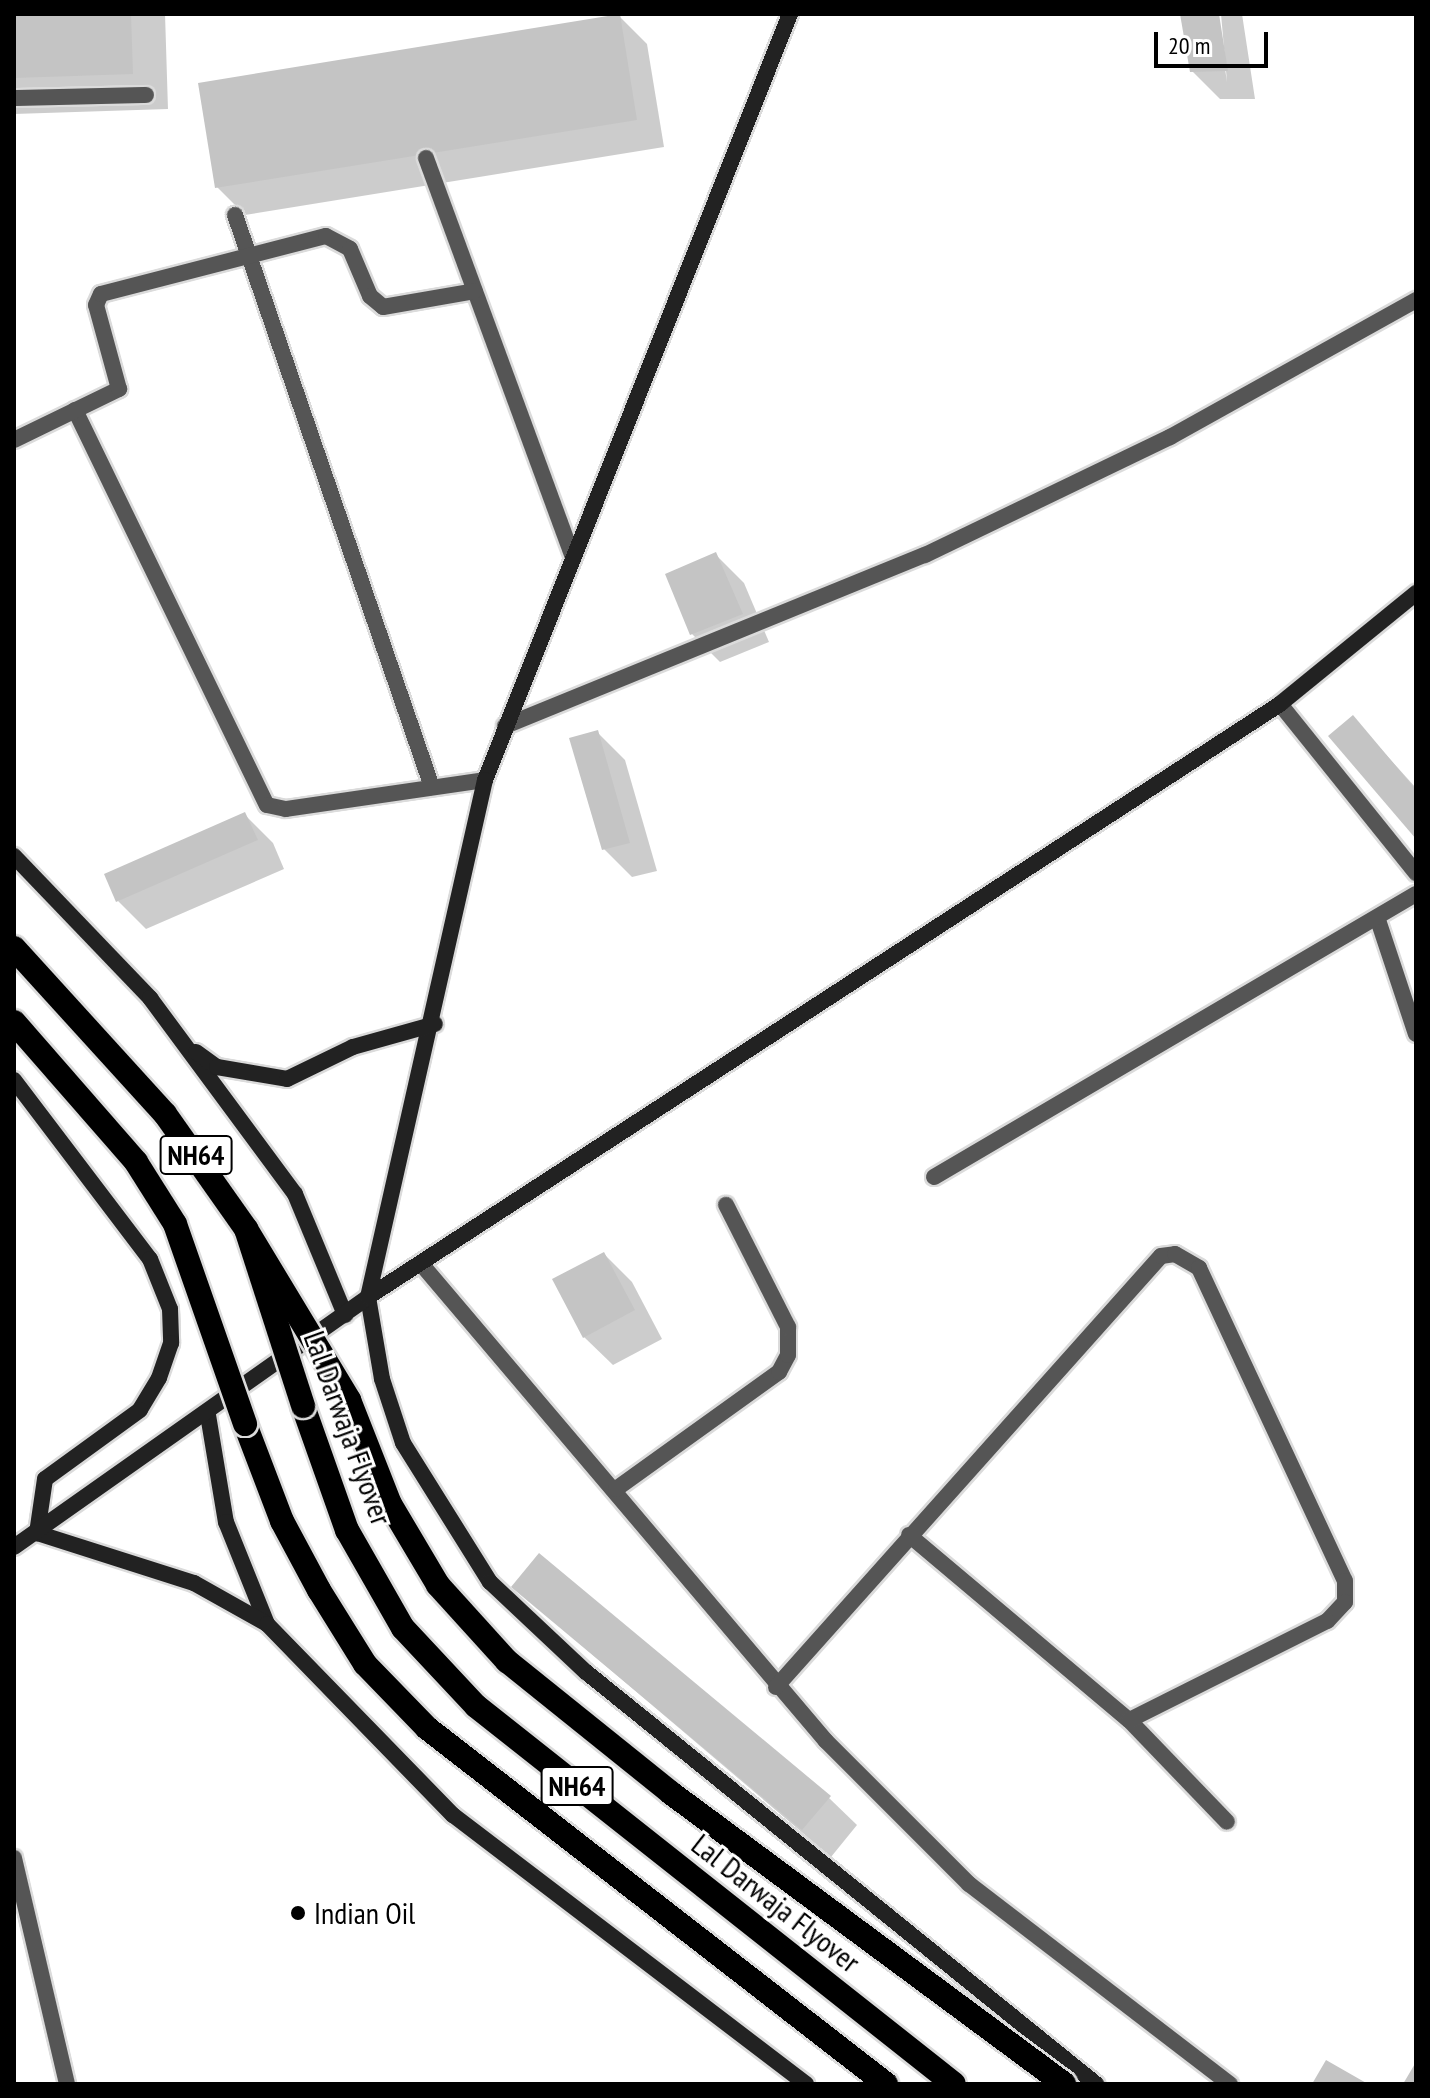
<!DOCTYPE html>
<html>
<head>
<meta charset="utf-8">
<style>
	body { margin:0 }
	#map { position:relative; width:1430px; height:2098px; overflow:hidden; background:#fff; font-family:"PT Sans Narrow",sans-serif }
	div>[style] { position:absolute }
	.shadow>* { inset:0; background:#0003 }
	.building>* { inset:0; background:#c4c4c4 }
	.roads { filter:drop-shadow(2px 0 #dbdbdb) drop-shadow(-2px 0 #dbdbdb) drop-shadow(0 2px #dbdbdb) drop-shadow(0 -2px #dbdbdb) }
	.lane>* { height:16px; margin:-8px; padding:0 8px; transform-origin:8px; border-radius:8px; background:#555 }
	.street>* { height:16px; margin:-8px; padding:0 8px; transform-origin:8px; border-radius:8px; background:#555 }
	.secondary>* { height:16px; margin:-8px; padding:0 8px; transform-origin:8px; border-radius:8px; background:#222 }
	.highway>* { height:24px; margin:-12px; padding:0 12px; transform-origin:12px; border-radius:12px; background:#000 }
	.bridges { filter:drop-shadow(2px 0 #dbdbdb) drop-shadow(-2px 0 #dbdbdb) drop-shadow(0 2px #dbdbdb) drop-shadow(0 -2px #dbdbdb) }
	.highway-bridge>* { height:24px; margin:-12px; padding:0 12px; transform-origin:12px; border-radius:12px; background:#000 }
	.dots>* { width:22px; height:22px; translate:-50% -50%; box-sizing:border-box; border:4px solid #fff; border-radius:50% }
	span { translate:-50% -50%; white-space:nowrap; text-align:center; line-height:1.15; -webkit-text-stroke:6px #fff; paint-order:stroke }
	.shield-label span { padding:2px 6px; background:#fff; border:2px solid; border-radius:6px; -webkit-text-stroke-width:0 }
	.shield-label { font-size:28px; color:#000; font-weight:700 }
	.street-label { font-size:30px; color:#000 }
	.poi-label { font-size:30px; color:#000 }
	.left { translate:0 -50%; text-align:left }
	.frame { position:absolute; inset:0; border:16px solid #000; pointer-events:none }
	.scale { position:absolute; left:1154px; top:32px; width:114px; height:36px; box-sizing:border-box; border:4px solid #000; border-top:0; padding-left:10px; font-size:24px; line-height:28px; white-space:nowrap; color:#000; -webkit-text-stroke:6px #fff; paint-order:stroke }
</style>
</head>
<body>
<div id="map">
	<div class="shadow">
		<div style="clip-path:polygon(14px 14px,165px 14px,168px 109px,14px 114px)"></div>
		<div style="clip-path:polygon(1182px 14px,1217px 14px,1227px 82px,1221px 14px,1242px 14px,1255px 99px,1220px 99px,1192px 71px)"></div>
		<div style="clip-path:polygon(619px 16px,647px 44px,664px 147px,245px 215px,217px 187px)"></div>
		<div style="clip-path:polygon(716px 555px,744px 583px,769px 642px,720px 662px,692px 634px)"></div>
		<div style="clip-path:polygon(1353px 718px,1416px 788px,1416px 836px)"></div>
		<div style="clip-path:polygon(597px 732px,625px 760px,657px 871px,632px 877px,604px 849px)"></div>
		<div style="clip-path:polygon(245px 815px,273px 843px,284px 869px,146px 929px,118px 901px)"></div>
		<div style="clip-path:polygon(604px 1254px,632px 1282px,662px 1339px,613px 1365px,584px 1337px)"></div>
		<div style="clip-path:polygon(513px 1587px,829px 1798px,857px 1825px,831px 1857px)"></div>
	</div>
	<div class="building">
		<div style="clip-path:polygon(14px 14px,131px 14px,133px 74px,14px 78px)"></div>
		<div style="clip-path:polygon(620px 14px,637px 120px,215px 188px,198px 83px)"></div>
		<div style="clip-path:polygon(1180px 14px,1219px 14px,1228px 71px,1190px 72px)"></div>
		<div style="clip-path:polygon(716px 552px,743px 614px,690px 635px,665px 574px)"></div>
		<div style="clip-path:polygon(1353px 715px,1416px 790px,1416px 839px,1328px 736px)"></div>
		<div style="clip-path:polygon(598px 730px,630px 843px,602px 850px,569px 738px)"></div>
		<div style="clip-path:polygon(245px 812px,258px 840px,116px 902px,104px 874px)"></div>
		<div style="clip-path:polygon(604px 1252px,635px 1310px,583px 1338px,552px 1279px)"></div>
		<div style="clip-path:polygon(539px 1553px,831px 1796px,802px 1830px,511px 1587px)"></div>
		<div style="clip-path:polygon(1326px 2060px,1368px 2084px,1312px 2084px)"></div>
		<div style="clip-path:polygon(1416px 2062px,1416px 2084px,1403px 2084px)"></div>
	</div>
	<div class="roads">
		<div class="lane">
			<div style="left:14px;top:98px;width:132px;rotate:-1.3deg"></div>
			<div style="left:14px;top:1858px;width:232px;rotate:76.8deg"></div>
		</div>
		<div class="street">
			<div style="left:426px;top:158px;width:426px;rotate:69.8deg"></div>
			<div style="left:235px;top:215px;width:605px;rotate:71deg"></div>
			<div style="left:75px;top:410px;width:439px;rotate:64.1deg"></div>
			<div style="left:267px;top:805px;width:19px;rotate:12deg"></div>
			<div style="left:286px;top:809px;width:201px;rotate:-8.3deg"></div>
			<div style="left:14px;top:440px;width:117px;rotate:-25.9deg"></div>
			<div style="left:119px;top:389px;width:87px;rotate:-105.3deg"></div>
			<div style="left:96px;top:305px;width:12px;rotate:-66deg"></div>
			<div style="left:101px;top:294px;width:232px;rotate:-14.5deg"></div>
			<div style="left:326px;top:236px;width:27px;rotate:28deg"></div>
			<div style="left:350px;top:249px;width:51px;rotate:66.9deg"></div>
			<div style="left:370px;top:296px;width:17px;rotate:40deg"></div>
			<div style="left:383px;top:307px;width:93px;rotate:-9.9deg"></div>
			<div style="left:1280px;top:704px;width:217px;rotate:51.2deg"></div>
			<div style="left:505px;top:726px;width:453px;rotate:-22.2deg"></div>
			<div style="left:925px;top:555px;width:272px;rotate:-25.7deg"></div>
			<div style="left:1170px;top:437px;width:282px;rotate:-29.1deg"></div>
			<div style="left:1378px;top:920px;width:120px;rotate:71.6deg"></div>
			<div style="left:934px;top:1177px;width:559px;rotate:-30.42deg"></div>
			<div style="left:423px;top:1266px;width:623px;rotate:49.69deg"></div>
			<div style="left:826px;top:1741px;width:202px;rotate:45deg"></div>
			<div style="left:969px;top:1884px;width:329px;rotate:37.5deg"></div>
			<div style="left:616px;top:1489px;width:201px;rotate:-35.7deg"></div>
			<div style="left:779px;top:1372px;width:19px;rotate:-62deg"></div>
			<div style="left:788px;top:1355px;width:28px;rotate:-90deg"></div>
			<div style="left:788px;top:1327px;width:137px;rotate:-116.9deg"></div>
			<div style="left:909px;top:1535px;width:287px;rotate:40.1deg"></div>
			<div style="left:1129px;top:1720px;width:141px;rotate:46.1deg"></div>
			<div style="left:776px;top:1687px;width:578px;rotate:-48.23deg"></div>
			<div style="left:1161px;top:1256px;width:14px;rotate:-8deg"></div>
			<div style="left:1175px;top:1254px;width:28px;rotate:30deg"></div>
			<div style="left:1199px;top:1268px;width:345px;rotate:65deg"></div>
			<div style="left:1345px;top:1581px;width:21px;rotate:90deg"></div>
			<div style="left:1345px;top:1602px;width:26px;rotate:133deg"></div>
			<div style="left:1327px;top:1621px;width:221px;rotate:153.4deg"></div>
		</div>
		<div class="secondary">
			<div style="left:790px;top:14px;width:824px;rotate:111.71deg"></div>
			<div style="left:485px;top:780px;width:530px;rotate:102.75deg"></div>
			<div style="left:368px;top:1297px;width:83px;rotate:80.3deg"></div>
			<div style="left:382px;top:1379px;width:67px;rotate:71.8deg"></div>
			<div style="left:403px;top:1443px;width:164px;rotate:58deg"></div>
			<div style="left:490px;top:1582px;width:132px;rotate:43.2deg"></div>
			<div style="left:586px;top:1672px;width:656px;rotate:38.93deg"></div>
			<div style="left:14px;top:856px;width:197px;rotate:46.2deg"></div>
			<div style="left:150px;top:998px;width:244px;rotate:53.5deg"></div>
			<div style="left:295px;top:1194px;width:131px;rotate:67.5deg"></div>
			<div style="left:196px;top:1052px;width:26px;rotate:36deg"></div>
			<div style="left:217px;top:1067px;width:71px;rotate:9.7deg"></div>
			<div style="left:287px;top:1079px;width:73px;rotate:-25.9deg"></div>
			<div style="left:353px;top:1047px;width:85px;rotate:-15.7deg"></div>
			<div style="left:14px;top:1080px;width:225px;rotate:52.8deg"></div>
			<div style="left:150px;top:1259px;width:54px;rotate:68.2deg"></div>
			<div style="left:170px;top:1309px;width:34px;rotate:88deg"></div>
			<div style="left:171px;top:1343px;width:37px;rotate:109deg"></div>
			<div style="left:159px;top:1378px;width:37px;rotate:121deg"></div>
			<div style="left:140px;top:1410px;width:117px;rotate:144deg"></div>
			<div style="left:45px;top:1479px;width:55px;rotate:98.4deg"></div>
			<div style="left:208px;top:1415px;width:109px;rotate:80.5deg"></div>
			<div style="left:226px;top:1522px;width:110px;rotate:68.1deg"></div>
			<div style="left:37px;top:1533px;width:165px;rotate:17.7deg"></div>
			<div style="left:194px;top:1583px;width:84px;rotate:29.3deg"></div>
			<div style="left:267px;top:1624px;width:267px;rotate:45.8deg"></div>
			<div style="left:453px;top:1815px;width:444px;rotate:37.3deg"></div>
			<div style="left:14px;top:1547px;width:433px;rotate:-35.2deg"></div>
			<div style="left:368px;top:1297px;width:1088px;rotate:-33.03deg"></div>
			<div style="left:1280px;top:704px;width:176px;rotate:-39.2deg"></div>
		</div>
		<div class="highway">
			<div style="left:303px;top:1406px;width:132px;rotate:70.5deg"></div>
			<div style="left:347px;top:1530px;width:113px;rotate:60.3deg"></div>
			<div style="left:403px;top:1628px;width:107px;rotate:46.9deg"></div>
			<div style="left:476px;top:1706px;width:609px;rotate:38.34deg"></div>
			<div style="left:245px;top:1424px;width:104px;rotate:69.1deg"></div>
			<div style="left:282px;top:1521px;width:78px;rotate:61.8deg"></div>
			<div style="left:319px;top:1590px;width:87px;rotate:58.1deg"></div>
			<div style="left:365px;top:1664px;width:89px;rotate:45.9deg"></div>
			<div style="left:427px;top:1728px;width:581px;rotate:37.8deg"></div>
		</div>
	</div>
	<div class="bridges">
		<div class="highway-bridge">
			<div style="left:14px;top:948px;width:224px;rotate:47.7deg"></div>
			<div style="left:165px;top:1114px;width:141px;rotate:54.8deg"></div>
			<div style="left:246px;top:1229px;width:186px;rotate:72.1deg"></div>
			<div style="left:14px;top:1022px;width:186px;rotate:48.9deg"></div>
			<div style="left:136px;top:1162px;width:73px;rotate:57.8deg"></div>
			<div style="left:175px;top:1224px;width:212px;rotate:70.7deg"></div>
			<div style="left:246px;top:1229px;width:200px;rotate:58.9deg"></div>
			<div style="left:349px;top:1400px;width:112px;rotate:68.5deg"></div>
			<div style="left:390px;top:1504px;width:94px;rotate:59.3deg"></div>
			<div style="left:438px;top:1585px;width:103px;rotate:47.8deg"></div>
			<div style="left:507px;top:1661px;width:211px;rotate:38.8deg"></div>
			<div style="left:671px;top:1793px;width:489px;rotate:36.5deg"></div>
		</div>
	</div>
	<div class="dots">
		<div style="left:298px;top:1913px;background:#000"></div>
	</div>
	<div class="shield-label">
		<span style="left:196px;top:1155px">NH64</span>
		<span style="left:577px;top:1786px">NH64</span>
	</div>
	<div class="street-label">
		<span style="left:348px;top:1428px;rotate:70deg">Lal Darwaja Flyover</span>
		<span style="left:776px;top:1903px;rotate:38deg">Lal Darwaja Flyover</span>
	</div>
	<div class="poi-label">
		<span class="left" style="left:314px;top:1913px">Indian Oil</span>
	</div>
	<div class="frame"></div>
	<div class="scale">20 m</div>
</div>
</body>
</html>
